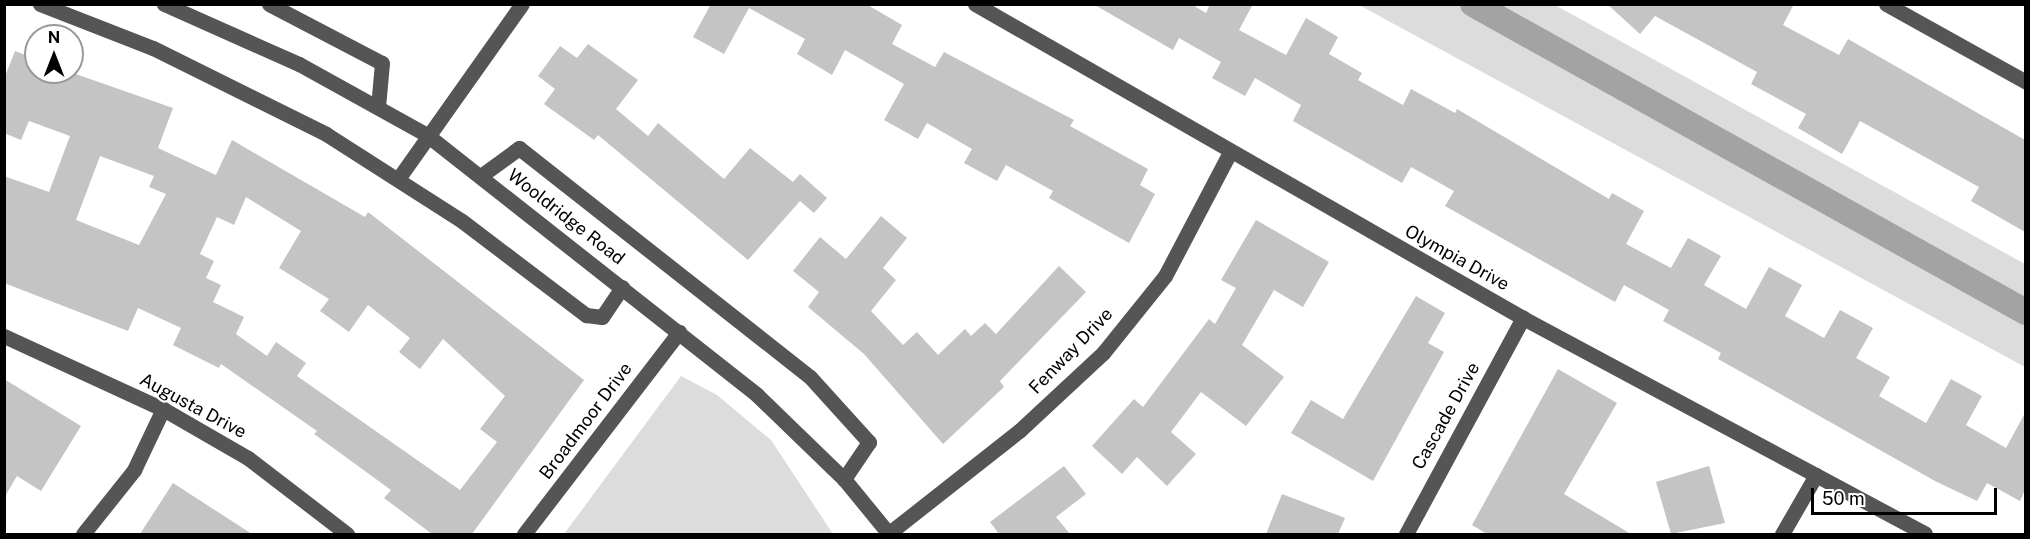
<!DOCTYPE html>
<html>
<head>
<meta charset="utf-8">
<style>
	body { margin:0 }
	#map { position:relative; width:2030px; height:539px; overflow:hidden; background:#fff; font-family:"Public Sans",sans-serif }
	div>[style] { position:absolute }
	.green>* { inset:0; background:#dcdcdc }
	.canal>* { height:26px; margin:-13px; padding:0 13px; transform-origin:13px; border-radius:13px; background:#a3a3a3 }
	.building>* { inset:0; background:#c4c4c4 }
	.minor>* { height:15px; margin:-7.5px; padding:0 7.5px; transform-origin:7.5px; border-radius:7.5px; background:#555 }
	span { translate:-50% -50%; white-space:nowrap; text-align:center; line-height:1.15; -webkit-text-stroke:4.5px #fff; paint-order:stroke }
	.street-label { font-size:18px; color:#000 }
	.frame { position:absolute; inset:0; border:6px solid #000; pointer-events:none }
	.north { position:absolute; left:24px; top:24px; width:60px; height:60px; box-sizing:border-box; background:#fff; border:2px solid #999; border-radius:50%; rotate:0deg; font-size:16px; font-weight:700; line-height:24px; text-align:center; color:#000 }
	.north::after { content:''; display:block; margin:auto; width:21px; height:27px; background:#000; clip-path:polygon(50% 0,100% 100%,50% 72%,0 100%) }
	.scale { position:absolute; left:1811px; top:488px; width:186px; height:27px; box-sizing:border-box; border:3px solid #000; border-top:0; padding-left:8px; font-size:18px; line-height:21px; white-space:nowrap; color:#000; -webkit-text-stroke:4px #fff; paint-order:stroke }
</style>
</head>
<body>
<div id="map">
	<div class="green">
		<div style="clip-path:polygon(1359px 5px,1555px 5px,2025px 264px,2025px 367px)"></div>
		<div style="clip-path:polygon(681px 376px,717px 395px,771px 440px,833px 534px,564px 534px)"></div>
	</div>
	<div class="canal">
		<div style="left:1473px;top:4px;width:633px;rotate:29.12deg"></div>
	</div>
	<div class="building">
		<div style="clip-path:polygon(711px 4px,866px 4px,902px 25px,892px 44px,935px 67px,944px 52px,1074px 120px,1070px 126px,1148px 169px,1140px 185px,1155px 194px,1129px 243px,1049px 198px,1053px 191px,1006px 165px,997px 181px,964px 163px,972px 149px,927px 123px,918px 139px,884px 120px,904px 84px,845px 50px,832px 75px,797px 54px,805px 39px,749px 8px,724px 54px,693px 37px)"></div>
		<div style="clip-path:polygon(1093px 4px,1191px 4px,1206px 13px,1210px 4px,1253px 4px,1239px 30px,1286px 55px,1306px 18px,1338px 37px,1329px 54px,1362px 73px,1358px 80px,1403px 105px,1411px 89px,1455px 113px,1457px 109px,1609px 199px,1612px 193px,1644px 211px,1626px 244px,1671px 268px,1688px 238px,1721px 256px,1704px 285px,1746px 309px,1769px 267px,1802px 285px,1785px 316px,1824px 338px,1840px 310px,1873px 328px,1856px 358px,1890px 377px,1879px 396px,1926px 423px,1951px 379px,1982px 396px,1966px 425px,2006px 448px,2025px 413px,2025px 490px,2020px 501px,1987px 483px,1977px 501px,1935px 481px,1718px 359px,1721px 353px,1663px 321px,1669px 310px,1624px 285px,1615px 302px,1445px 206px,1454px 191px,1411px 167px,1402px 183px,1293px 121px,1301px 105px,1255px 78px,1245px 96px,1212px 78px,1221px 62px,1179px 38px,1173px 50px)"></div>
		<div style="clip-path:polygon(1607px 4px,1794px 4px,1783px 25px,1839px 55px,1848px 39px,2025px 140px,2025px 232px,1971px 201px,1979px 187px,1860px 121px,1842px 154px,1798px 128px,1806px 114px,1751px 84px,1757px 72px,1655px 16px,1640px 34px)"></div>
		<div style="clip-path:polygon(588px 44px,638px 80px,616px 109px,648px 136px,658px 123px,724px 179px,750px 148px,793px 182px,800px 174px,827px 198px,814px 213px,800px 201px,748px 260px,598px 135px,594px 140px,544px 104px,555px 89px,538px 76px,560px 46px,577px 58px)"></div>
		<div style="clip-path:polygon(evenodd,15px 51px,36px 59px,36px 72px,70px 72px,173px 108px,158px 148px,216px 175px,232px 140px,365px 217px,368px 212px,584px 380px,472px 534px,432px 534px,384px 498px,391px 490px,314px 434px,317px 431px,221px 364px,219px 368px,173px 345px,181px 328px,138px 308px,128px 331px,4px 283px,4px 176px,49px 192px,70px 136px,29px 121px,21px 140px,4px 133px,4px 79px,15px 51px,100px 156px,154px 176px,149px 187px,166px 194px,139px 245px,76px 220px,100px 156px,15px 51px,246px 197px,301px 231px,279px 268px,329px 299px,320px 311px,349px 332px,368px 305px,410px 338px,399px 352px,420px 369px,443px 339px,505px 396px,480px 429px,497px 442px,460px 490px,297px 376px,306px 363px,276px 342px,267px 356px,236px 334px,244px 317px,213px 302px,221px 285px,206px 278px,214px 261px,200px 254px,217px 217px,234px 225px,246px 197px)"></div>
		<div style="clip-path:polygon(881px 216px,907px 238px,883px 268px,896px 280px,871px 311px,903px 345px,917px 332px,938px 355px,965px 329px,971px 336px,985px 323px,996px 334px,1059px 266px,1086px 292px,1000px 381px,1004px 387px,943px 444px,864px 354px,808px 307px,819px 292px,793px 271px,820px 237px,846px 259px)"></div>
		<div style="clip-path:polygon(1256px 220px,1329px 262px,1303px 307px,1274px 290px,1242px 345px,1284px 377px,1246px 426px,1201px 392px,1171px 432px,1196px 454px,1167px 486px,1137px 457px,1122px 474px,1092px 446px,1134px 399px,1143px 407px,1209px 319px,1215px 324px,1236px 288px,1221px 280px)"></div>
		<div style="clip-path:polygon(1416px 296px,1445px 313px,1428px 343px,1444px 352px,1373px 481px,1291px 433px,1311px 400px,1343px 419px)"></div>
		<div style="clip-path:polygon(1558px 369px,1617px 403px,1564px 494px,1631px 534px,1487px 534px,1472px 525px)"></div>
		<div style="clip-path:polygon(4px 379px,81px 426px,41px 491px,17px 476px,4px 498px)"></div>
		<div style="clip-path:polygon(1064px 466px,1086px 494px,1056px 517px,1070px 534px,999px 534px,990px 522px)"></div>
		<div style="clip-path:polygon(1709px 466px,1725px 523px,1671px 534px,1656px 482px)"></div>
		<div style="clip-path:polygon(173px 483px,252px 534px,140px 534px)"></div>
		<div style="clip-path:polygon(1282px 494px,1345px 518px,1338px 534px,1266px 534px)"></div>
	</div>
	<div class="minor">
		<div style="left:40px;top:4px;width:121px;rotate:21.3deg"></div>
		<div style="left:153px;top:48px;width:193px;rotate:26.4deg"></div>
		<div style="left:326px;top:134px;width:161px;rotate:32.6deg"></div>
		<div style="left:462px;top:221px;width:156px;rotate:37.2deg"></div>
		<div style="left:586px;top:315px;width:16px;rotate:7deg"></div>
		<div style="left:602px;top:317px;width:36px;rotate:-56deg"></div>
		<div style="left:164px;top:4px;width:148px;rotate:24deg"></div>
		<div style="left:299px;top:64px;width:146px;rotate:29deg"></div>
		<div style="left:427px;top:135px;width:420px;rotate:38.2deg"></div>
		<div style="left:757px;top:395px;width:121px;rotate:44deg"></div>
		<div style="left:844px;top:479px;width:71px;rotate:50.7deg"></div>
		<div style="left:269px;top:4px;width:127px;rotate:27.6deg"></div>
		<div style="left:382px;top:63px;width:44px;rotate:95.2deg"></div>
		<div style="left:975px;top:4px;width:632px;rotate:29.81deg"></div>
		<div style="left:1523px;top:318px;width:456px;rotate:28.2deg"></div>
		<div style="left:1886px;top:4px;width:160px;rotate:29.1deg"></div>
		<div style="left:482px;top:175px;width:46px;rotate:-36.1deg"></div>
		<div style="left:519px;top:148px;width:370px;rotate:38.2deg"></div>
		<div style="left:810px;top:377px;width:88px;rotate:47.8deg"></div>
		<div style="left:869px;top:442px;width:45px;rotate:124deg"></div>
		<div style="left:398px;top:179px;width:214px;rotate:-54.7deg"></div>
		<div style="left:4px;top:336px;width:175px;rotate:24.7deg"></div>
		<div style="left:163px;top:409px;width:98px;rotate:30deg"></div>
		<div style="left:248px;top:458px;width:125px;rotate:37.5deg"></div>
		<div style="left:83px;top:534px;width:82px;rotate:-51.4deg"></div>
		<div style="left:134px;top:470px;width:68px;rotate:-64.6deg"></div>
		<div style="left:524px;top:534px;width:255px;rotate:-52.5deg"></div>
		<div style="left:888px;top:534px;width:167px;rotate:-38.2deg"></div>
		<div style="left:1019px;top:431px;width:115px;rotate:-42.9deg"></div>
		<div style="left:1103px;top:353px;width:99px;rotate:-51.2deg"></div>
		<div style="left:1165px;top:276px;width:140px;rotate:-62.3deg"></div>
		<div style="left:1406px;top:534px;width:246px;rotate:-61.6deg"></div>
		<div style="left:1782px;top:534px;width:68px;rotate:-60deg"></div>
	</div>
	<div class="street-label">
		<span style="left:566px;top:217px;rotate:38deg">Wooldridge Road</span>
		<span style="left:1457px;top:258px;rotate:29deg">Olympia Drive</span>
		<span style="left:1071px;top:351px;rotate:-46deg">Fenway Drive</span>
		<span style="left:193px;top:406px;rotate:28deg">Augusta Drive</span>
		<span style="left:1446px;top:416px;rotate:-61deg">Cascade Drive</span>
		<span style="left:586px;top:421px;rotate:-53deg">Broadmoor Drive</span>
	</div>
	<div class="frame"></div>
	<div class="north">N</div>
	<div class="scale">50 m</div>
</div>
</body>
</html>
